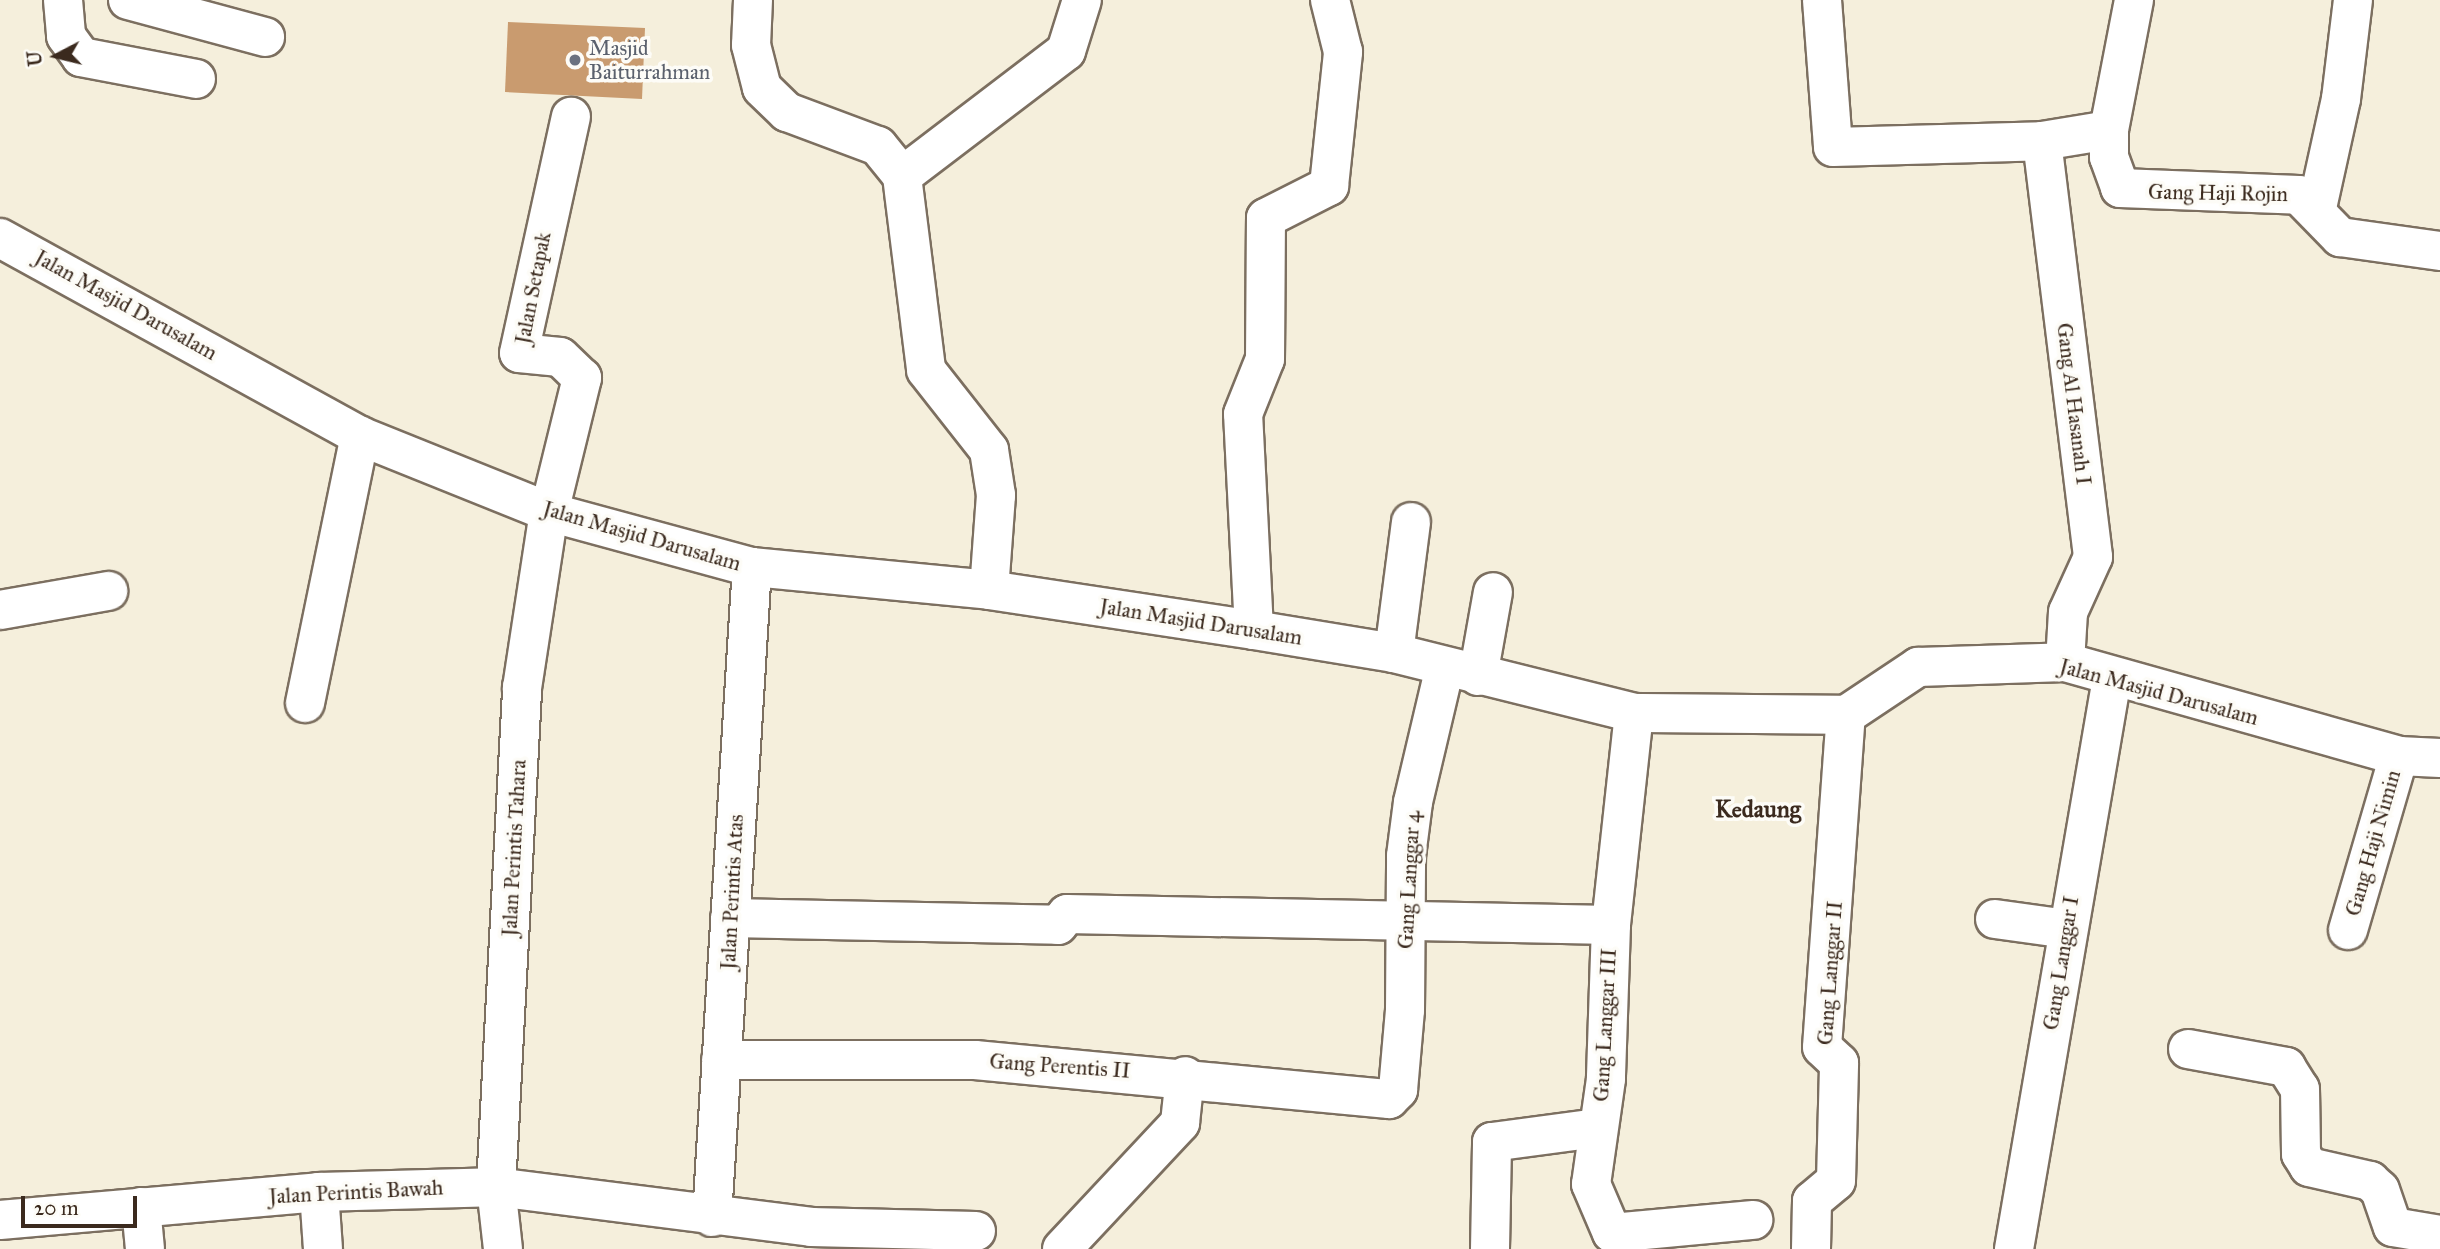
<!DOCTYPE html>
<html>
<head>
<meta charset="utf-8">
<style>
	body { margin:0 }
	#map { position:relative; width:2440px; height:1249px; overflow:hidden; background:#f5efdc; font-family:"IM FELL Great Primer",serif }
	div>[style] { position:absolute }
	.building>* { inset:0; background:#c99b6f }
	.roads { filter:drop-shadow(2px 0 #7c6f60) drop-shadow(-2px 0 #7c6f60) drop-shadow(0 2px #7c6f60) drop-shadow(0 -2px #7c6f60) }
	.minor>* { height:38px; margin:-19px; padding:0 19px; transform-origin:19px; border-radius:19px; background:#fff }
	.dots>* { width:19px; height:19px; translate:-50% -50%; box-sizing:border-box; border:4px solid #fdfcf7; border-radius:50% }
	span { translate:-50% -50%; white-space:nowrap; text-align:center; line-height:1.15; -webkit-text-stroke:7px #fdfcf7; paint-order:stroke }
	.worship-label { font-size:21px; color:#5b616d }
	.left { translate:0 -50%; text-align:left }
	.street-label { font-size:21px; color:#3b2a1e }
	.quarter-label { font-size:24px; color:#3b2a1e; font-weight:700 }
	.north { position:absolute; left:21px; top:21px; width:70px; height:70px; -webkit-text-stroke:5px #fdfcf7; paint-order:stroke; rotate:263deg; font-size:19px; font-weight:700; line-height:28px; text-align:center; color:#3b2a1e }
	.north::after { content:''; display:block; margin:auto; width:24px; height:32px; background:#3b2a1e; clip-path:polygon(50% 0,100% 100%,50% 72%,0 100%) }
	.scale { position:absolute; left:21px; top:1196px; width:116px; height:32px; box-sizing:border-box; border:4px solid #3b2a1e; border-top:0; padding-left:9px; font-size:21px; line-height:24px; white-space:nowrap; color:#3b2a1e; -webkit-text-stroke:5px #fdfcf7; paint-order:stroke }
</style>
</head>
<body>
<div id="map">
	<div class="building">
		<div style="clip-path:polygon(508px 22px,645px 28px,642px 99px,505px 92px)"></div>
	</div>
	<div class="roads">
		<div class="minor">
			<div style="left:63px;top:0;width:36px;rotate:85deg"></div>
			<div style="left:66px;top:36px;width:26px;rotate:54deg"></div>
			<div style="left:81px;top:57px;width:117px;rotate:10.8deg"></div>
			<div style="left:128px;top:0;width:142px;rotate:15.1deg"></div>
			<div style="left:753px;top:0;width:45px;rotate:92.5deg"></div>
			<div style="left:751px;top:45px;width:44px;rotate:75.7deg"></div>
			<div style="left:762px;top:88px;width:35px;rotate:44deg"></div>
			<div style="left:787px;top:112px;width:97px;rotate:20.5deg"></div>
			<div style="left:878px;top:146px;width:38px;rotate:51deg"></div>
			<div style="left:902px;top:176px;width:195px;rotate:82.9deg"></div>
			<div style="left:926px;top:370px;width:102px;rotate:51.8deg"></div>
			<div style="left:989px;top:450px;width:46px;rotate:81.2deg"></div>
			<div style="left:996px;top:495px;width:95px;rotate:94.2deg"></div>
			<div style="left:1822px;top:0;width:147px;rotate:85.7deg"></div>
			<div style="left:1833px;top:147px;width:209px;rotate:-1.6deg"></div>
			<div style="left:2042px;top:141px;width:68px;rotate:-9.3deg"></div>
			<div style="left:2134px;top:0;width:132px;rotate:100.9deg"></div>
			<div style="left:2109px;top:130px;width:27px;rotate:90deg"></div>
			<div style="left:2109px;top:157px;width:33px;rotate:70deg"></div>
			<div style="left:2120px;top:188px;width:179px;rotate:2.2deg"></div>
			<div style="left:2299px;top:195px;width:59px;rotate:45.7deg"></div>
			<div style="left:2340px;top:237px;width:101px;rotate:8deg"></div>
			<div style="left:2042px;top:141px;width:419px;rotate:83deg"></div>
			<div style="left:2093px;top:557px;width:60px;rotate:114.4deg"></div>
			<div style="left:2068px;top:612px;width:50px;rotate:93.4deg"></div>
			<div style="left:902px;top:176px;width:206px;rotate:-37.3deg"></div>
			<div style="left:1066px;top:51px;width:53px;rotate:-72.6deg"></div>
			<div style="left:2317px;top:208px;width:112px;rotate:-77.6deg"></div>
			<div style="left:2341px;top:99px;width:100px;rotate:-83.1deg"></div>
			<div style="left:0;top:238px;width:411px;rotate:28.8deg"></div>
			<div style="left:360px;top:436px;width:204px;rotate:21.9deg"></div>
			<div style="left:549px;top:512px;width:210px;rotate:15.2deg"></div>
			<div style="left:752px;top:567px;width:238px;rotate:5.5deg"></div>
			<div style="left:989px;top:590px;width:268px;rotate:8.6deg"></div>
			<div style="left:1254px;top:630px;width:142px;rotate:9.3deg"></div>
			<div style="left:1394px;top:653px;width:247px;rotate:14deg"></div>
			<div style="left:1634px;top:713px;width:212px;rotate:0.5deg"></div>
			<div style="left:1846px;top:715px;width:87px;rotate:-33.7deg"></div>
			<div style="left:1918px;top:667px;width:147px;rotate:-1.9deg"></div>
			<div style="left:2065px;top:662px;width:347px;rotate:15.7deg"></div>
			<div style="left:2399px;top:756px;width:41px;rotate:2.8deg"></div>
			<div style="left:553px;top:496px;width:122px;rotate:-76.2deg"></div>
			<div style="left:582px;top:378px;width:30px;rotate:-136deg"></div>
			<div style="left:560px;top:357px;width:41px;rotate:-174.4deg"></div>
			<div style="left:519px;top:353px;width:242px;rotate:-77.6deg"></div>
			<div style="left:0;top:610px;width:110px;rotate:-10deg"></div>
			<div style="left:1254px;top:630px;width:216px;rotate:-92.9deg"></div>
			<div style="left:1243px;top:414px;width:59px;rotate:-68.2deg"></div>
			<div style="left:1265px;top:359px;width:141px;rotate:-89.6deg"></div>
			<div style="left:1266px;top:218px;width:71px;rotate:-26.9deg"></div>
			<div style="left:1329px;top:186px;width:135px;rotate:-84deg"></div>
			<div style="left:1343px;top:52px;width:54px;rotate:-104deg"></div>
			<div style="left:1394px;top:653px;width:132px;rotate:-82.6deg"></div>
			<div style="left:1478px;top:676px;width:85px;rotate:-79.9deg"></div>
			<div style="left:305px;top:703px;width:273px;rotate:-78.4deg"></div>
			<div style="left:1634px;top:713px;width:213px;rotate:96.2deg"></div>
			<div style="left:1611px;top:925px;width:154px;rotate:91.9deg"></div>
			<div style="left:1606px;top:1079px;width:106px;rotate:98.1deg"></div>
			<div style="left:1591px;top:1184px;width:53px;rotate:66.8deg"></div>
			<div style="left:1612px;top:1233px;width:142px;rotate:-5.3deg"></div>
			<div style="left:730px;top:918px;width:328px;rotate:1.2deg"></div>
			<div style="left:1058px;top:925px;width:14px;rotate:-51deg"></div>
			<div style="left:1067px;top:914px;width:544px;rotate:1.16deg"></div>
			<div style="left:1995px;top:919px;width:73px;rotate:7.9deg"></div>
			<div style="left:2348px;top:930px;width:181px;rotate:-73.7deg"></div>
			<div style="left:2188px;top:1049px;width:100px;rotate:10.4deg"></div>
			<div style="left:2286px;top:1067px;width:26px;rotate:58deg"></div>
			<div style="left:2300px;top:1089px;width:65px;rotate:89.1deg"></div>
			<div style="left:2301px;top:1154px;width:15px;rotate:58deg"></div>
			<div style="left:2309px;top:1167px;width:63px;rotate:12.9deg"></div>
			<div style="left:2370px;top:1181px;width:13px;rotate:42deg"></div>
			<div style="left:2380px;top:1190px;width:39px;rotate:71deg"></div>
			<div style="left:2393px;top:1227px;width:48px;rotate:9.7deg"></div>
			<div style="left:721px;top:1060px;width:254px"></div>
			<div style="left:975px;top:1060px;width:416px;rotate:5.4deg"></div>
			<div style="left:1389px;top:1099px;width:13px;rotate:-45deg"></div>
			<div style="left:1398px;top:1090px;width:80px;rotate:-85deg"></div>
			<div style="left:1405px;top:1010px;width:154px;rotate:-89.6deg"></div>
			<div style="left:1406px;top:856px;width:54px;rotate:-82.6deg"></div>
			<div style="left:1413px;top:802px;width:139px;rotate:-76.7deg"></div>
			<div style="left:319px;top:1192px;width:57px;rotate:86deg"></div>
			<div style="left:141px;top:1207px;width:42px;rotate:84.6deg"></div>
			<div style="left:712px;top:1217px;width:651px;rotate:-86.48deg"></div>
			<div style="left:0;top:1220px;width:320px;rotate:-5deg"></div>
			<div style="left:319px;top:1192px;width:177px;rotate:-1.6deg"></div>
			<div style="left:496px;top:1187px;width:318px;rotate:7.2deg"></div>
			<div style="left:811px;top:1227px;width:165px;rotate:1.4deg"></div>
			<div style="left:503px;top:1249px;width:62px;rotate:-96.4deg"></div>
			<div style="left:496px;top:1187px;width:500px;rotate:-87deg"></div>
			<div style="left:522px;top:688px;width:178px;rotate:-81.3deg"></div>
			<div style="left:1062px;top:1249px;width:173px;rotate:-46.9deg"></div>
			<div style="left:1180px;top:1123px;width:47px;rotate:-83.9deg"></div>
			<div style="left:1490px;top:1249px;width:107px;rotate:-88.9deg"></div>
			<div style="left:1492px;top:1142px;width:106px;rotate:-7.6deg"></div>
			<div style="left:1811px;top:1249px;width:48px;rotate:-88.8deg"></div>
			<div style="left:1812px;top:1201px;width:31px;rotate:-40deg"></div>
			<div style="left:1836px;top:1181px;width:118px;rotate:-88.5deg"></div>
			<div style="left:1839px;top:1063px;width:23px;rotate:-137deg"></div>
			<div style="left:1822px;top:1047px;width:333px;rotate:-85.9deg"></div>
			<div style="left:2014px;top:1249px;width:579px;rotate:-80.26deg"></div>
		</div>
	</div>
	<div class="dots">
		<div style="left:575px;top:60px;background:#6b7280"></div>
	</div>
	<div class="worship-label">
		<span class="left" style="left:589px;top:60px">Masjid<br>Baiturrahman</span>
	</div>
	<div class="street-label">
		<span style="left:2218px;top:193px;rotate:1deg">Gang Haji Rojin</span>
		<span style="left:533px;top:288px;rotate:-79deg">Jalan Setapak</span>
		<span style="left:126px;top:305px;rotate:29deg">Jalan Masjid Darusalam</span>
		<span style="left:2074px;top:404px;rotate:83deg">Gang Al Hasanah I</span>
		<span style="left:642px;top:536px;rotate:16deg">Jalan Masjid Darusalam</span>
		<span style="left:1201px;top:622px;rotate:9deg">Jalan Masjid Darusalam</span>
		<span style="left:2159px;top:692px;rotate:15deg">Jalan Masjid Darusalam</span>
		<span style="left:2373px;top:843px;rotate:-74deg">Gang Haji Nimin</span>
		<span style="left:514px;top:848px;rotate:-87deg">Jalan Perintis Tahara</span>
		<span style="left:1409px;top:880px;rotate:-87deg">Gang Langgar 4</span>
		<span style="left:732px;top:892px;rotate:-87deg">Jalan Perintis Atas</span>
		<span style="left:2061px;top:963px;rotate:-81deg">Gang Langgar I</span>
		<span style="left:1830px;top:973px;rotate:-86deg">Gang Langgar II</span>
		<span style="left:1605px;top:1025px;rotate:-87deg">Gang Langgar III</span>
		<span style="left:1060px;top:1066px;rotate:4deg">Gang Perentis II</span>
		<span style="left:356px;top:1192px;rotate:-3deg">Jalan Perintis Bawah</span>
	</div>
	<div class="quarter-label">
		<span style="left:1758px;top:810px">Kedaung</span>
	</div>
	<div class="north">U</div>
	<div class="scale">20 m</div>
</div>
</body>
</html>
